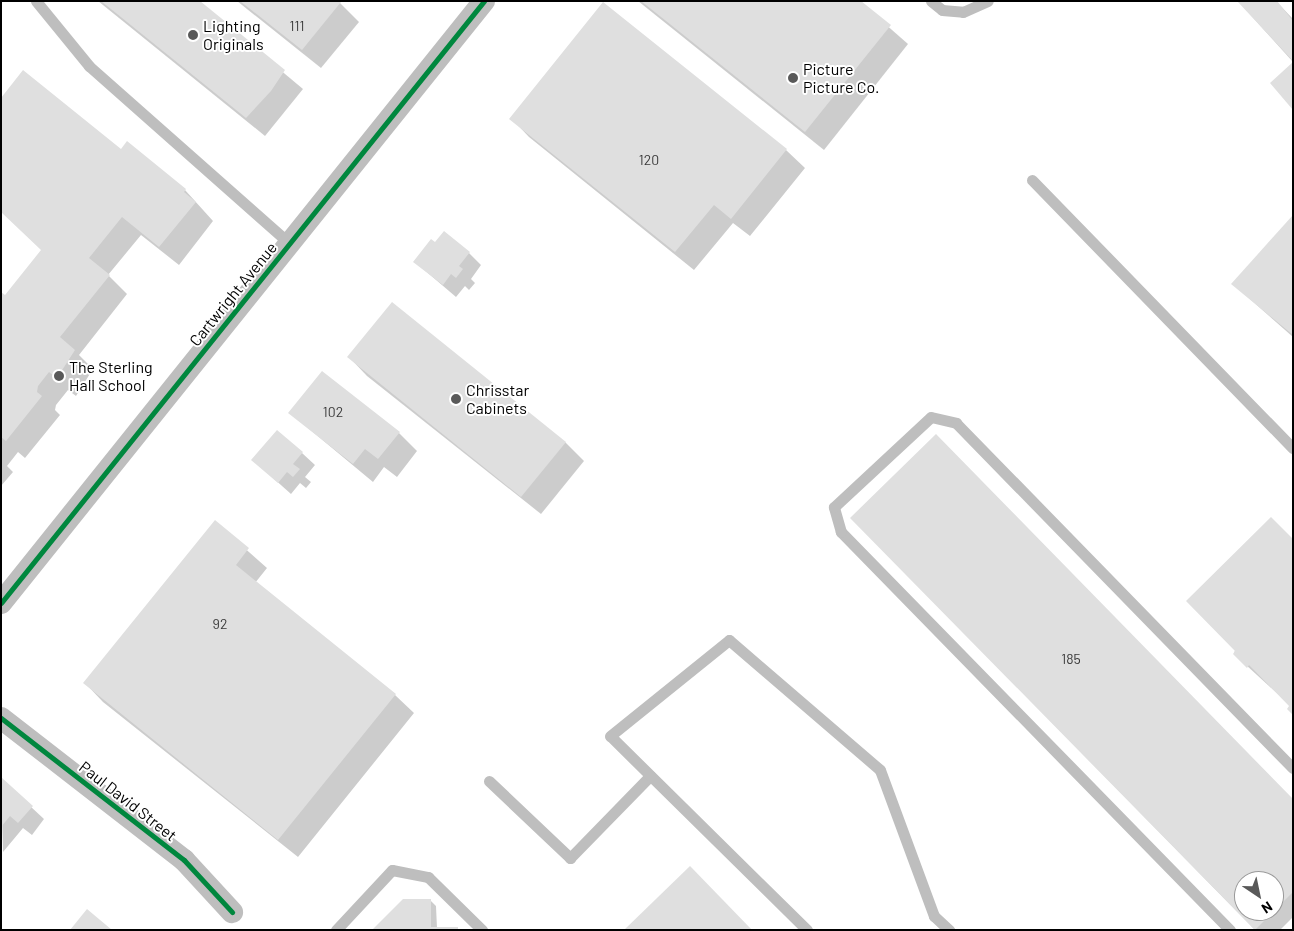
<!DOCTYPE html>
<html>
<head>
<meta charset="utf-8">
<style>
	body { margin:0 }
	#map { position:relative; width:1294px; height:931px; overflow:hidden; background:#fff; font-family:Barlow,sans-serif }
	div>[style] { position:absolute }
	.shadow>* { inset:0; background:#0003 }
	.building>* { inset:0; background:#dfdfdf }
	.lane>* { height:11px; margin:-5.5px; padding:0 5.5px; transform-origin:5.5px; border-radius:5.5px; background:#bebebe }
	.street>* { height:22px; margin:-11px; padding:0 11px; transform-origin:11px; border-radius:11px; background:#bebebe }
	.cycleway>* { height:5px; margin:-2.5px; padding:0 2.5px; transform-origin:2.5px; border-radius:2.5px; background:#00873e }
	.dots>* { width:14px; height:14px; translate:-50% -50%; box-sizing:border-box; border:2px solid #fff; border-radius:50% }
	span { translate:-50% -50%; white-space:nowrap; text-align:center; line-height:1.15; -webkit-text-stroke:4px #fff; paint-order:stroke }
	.number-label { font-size:14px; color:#383838 }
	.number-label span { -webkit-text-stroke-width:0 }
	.poi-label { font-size:16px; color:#000 }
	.left { translate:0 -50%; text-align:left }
	.street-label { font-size:16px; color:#000 }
	.frame { position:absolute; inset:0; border:2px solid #000; pointer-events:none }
	.north { position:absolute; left:1234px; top:871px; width:50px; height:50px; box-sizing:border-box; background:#fff; border:1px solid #999; border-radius:50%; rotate:146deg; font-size:14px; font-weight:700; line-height:20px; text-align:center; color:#000 }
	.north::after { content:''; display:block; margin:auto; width:18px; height:22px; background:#595959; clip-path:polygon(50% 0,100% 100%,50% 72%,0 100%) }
</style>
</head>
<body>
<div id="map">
	<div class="shadow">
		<div style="clip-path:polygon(98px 1px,198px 1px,303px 89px,265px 136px)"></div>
		<div style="clip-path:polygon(237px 1px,338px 1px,359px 22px,321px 68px)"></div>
		<div style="clip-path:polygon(638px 1px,859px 1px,908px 44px,824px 150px)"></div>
		<div style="clip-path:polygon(1238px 1px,1276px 1px,1293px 19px,1293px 62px)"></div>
		<div style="clip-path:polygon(511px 118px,786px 150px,805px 168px,750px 236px,733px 223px,694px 270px,529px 137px)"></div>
		<div style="clip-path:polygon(121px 151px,185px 190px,213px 221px,179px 265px,141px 235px,108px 275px,127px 294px,79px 355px,93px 369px,76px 396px,68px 390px,56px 405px,55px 410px,60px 415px,25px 458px,18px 452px,7px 466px,13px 472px,1px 486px,1px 294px,5px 297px)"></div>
		<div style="clip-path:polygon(1293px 217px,1293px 337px,1233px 284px)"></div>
		<div style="clip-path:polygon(436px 244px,469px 253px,481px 265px,471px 279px,475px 283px,469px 290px,465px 286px,456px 297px,415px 262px)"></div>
		<div style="clip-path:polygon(349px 357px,565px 442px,584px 461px,541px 514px,367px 376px)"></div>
		<div style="clip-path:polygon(290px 413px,399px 433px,417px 451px,397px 477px,384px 467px,373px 482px)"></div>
		<div style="clip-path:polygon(302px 453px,315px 465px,305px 477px,311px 482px,306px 488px,300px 483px,291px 494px,253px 460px)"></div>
		<div style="clip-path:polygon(evenodd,852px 518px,1293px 801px,1293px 917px,1280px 930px,1255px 930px,852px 518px,1244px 881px,1274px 881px,1274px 911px,1244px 911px,1244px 881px)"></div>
		<div style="clip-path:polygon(1271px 519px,1291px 706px,1234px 654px)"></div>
		<div style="clip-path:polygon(215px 522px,267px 568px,255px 583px,395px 695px,414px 713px,298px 857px,103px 702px,85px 683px)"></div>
		<div style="clip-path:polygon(1px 779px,44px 819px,32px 835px,23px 828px,3px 852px)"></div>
		<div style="clip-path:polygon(430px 900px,436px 906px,437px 928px,459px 930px,373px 930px)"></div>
	</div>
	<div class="building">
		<div style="clip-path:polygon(101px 1px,200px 1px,285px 70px,271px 91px,246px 118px)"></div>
		<div style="clip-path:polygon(240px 1px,340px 1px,341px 2px,302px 50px)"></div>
		<div style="clip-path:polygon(641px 1px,861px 1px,891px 25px,805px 132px)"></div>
		<div style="clip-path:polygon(1237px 1px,1277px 1px,1293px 21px,1293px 61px)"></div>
		<div style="clip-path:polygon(603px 2px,787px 149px,731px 219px,714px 205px,675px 252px,509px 119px)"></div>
		<div style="clip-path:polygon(1293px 62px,1293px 110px,1270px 83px)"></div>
		<div style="clip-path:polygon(23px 70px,121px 149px,127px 141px,186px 189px,184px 192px,196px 202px,159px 247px,122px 217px,89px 258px,110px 275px,60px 337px,75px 350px,57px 378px,49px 372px,38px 386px,37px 392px,42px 396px,6px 441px,1px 437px,1px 292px,5px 295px,41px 250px,1px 212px,1px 98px)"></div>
		<div style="clip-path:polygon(1293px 215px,1293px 335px,1231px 284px)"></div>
		<div style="clip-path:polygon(444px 231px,470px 252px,459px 266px,463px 269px,456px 278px,451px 274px,443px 285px,413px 262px,431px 239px,435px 242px)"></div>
		<div style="clip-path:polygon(392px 302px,566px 442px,521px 497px,347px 357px)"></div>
		<div style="clip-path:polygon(322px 371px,400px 432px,378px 459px,365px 449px,353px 464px,288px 413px)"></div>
		<div style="clip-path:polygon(277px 430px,303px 452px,293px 464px,300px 469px,293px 477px,287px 472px,278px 483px,251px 460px)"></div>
		<div style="clip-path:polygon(936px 434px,1293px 799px,1293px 892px,1274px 911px,1274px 881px,1244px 881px,1244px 911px,1274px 911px,1255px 930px,850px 518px)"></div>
		<div style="clip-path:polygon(1271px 517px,1293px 539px,1293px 715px,1287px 709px,1289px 706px,1249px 665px,1247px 668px,1233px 654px,1235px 651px,1186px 601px)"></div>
		<div style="clip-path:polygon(215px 520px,249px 548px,236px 565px,396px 694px,278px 840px,83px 683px)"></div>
		<div style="clip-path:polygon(1px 777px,33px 806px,18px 823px,10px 816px,1px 827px)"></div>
		<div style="clip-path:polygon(690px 866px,752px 930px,624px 930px)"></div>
		<div style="clip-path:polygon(403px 899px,431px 899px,431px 927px,458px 927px,458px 930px,372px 930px)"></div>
		<div style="clip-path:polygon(87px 909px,112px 930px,70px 930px)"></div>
	</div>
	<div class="lane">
		<div style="left:36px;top:1px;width:84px;rotate:50.8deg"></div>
		<div style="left:89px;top:66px;width:268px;rotate:41.5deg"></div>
		<div style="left:931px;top:1px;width:14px;rotate:39deg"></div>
		<div style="left:942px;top:10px;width:21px;rotate:5deg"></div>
		<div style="left:963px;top:12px;width:27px;rotate:-24deg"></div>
		<div style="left:1032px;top:180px;width:374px;rotate:45.8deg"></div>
		<div style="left:489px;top:781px;width:112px;rotate:43.5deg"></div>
		<div style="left:570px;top:858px;width:115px;rotate:-45.7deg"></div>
		<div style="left:336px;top:930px;width:82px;rotate:-47deg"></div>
		<div style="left:392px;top:870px;width:37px;rotate:11deg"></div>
		<div style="left:428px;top:877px;width:76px;rotate:44.5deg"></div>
		<div style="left:807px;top:930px;width:276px;rotate:-135.4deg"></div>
		<div style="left:610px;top:736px;width:153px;rotate:-38.9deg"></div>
		<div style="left:729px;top:640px;width:199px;rotate:40.7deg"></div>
		<div style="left:880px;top:770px;width:156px;rotate:69.7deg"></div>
		<div style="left:934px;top:916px;width:21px;rotate:43deg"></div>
		<div style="left:1230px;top:930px;width:557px;rotate:-134.34deg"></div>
		<div style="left:841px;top:532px;width:26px;rotate:-106deg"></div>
		<div style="left:834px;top:507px;width:132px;rotate:-42.9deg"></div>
		<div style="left:931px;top:417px;width:26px;rotate:13deg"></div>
		<div style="left:956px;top:423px;width:482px;rotate:45.7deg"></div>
	</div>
	<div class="street">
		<div style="left:1px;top:603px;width:772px;rotate:-51.26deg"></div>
		<div style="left:1px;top:718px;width:232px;rotate:37.8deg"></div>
		<div style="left:184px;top:860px;width:71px;rotate:47.3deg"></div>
	</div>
	<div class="cycleway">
		<div style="left:1px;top:603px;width:772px;rotate:-51.26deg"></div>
		<div style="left:1px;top:718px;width:232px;rotate:37.8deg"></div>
		<div style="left:184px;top:860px;width:71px;rotate:47.3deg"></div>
	</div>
	<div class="dots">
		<div style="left:193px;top:35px;background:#595959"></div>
		<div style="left:793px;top:78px;background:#595959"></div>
		<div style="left:59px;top:376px;background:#595959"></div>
		<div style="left:456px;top:399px;background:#595959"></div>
	</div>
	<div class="number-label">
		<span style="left:297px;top:26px">111</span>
		<span style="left:649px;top:160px">120</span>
		<span style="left:333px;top:412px">102</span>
		<span style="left:220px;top:624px">92</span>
		<span style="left:1071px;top:659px">185</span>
	</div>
	<div class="poi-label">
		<span class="left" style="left:203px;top:35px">Lighting<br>Originals</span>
		<span class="left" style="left:803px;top:78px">Picture<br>Picture Co.</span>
		<span class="left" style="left:69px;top:376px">The Sterling<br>Hall School</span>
		<span class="left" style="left:466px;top:399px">Chrisstar<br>Cabinets</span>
	</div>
	<div class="street-label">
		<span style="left:233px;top:294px;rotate:-51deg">Cartwright Avenue</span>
		<span style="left:128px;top:801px;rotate:38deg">Paul David Street</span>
	</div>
	<div class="frame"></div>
	<div class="north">N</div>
</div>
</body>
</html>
